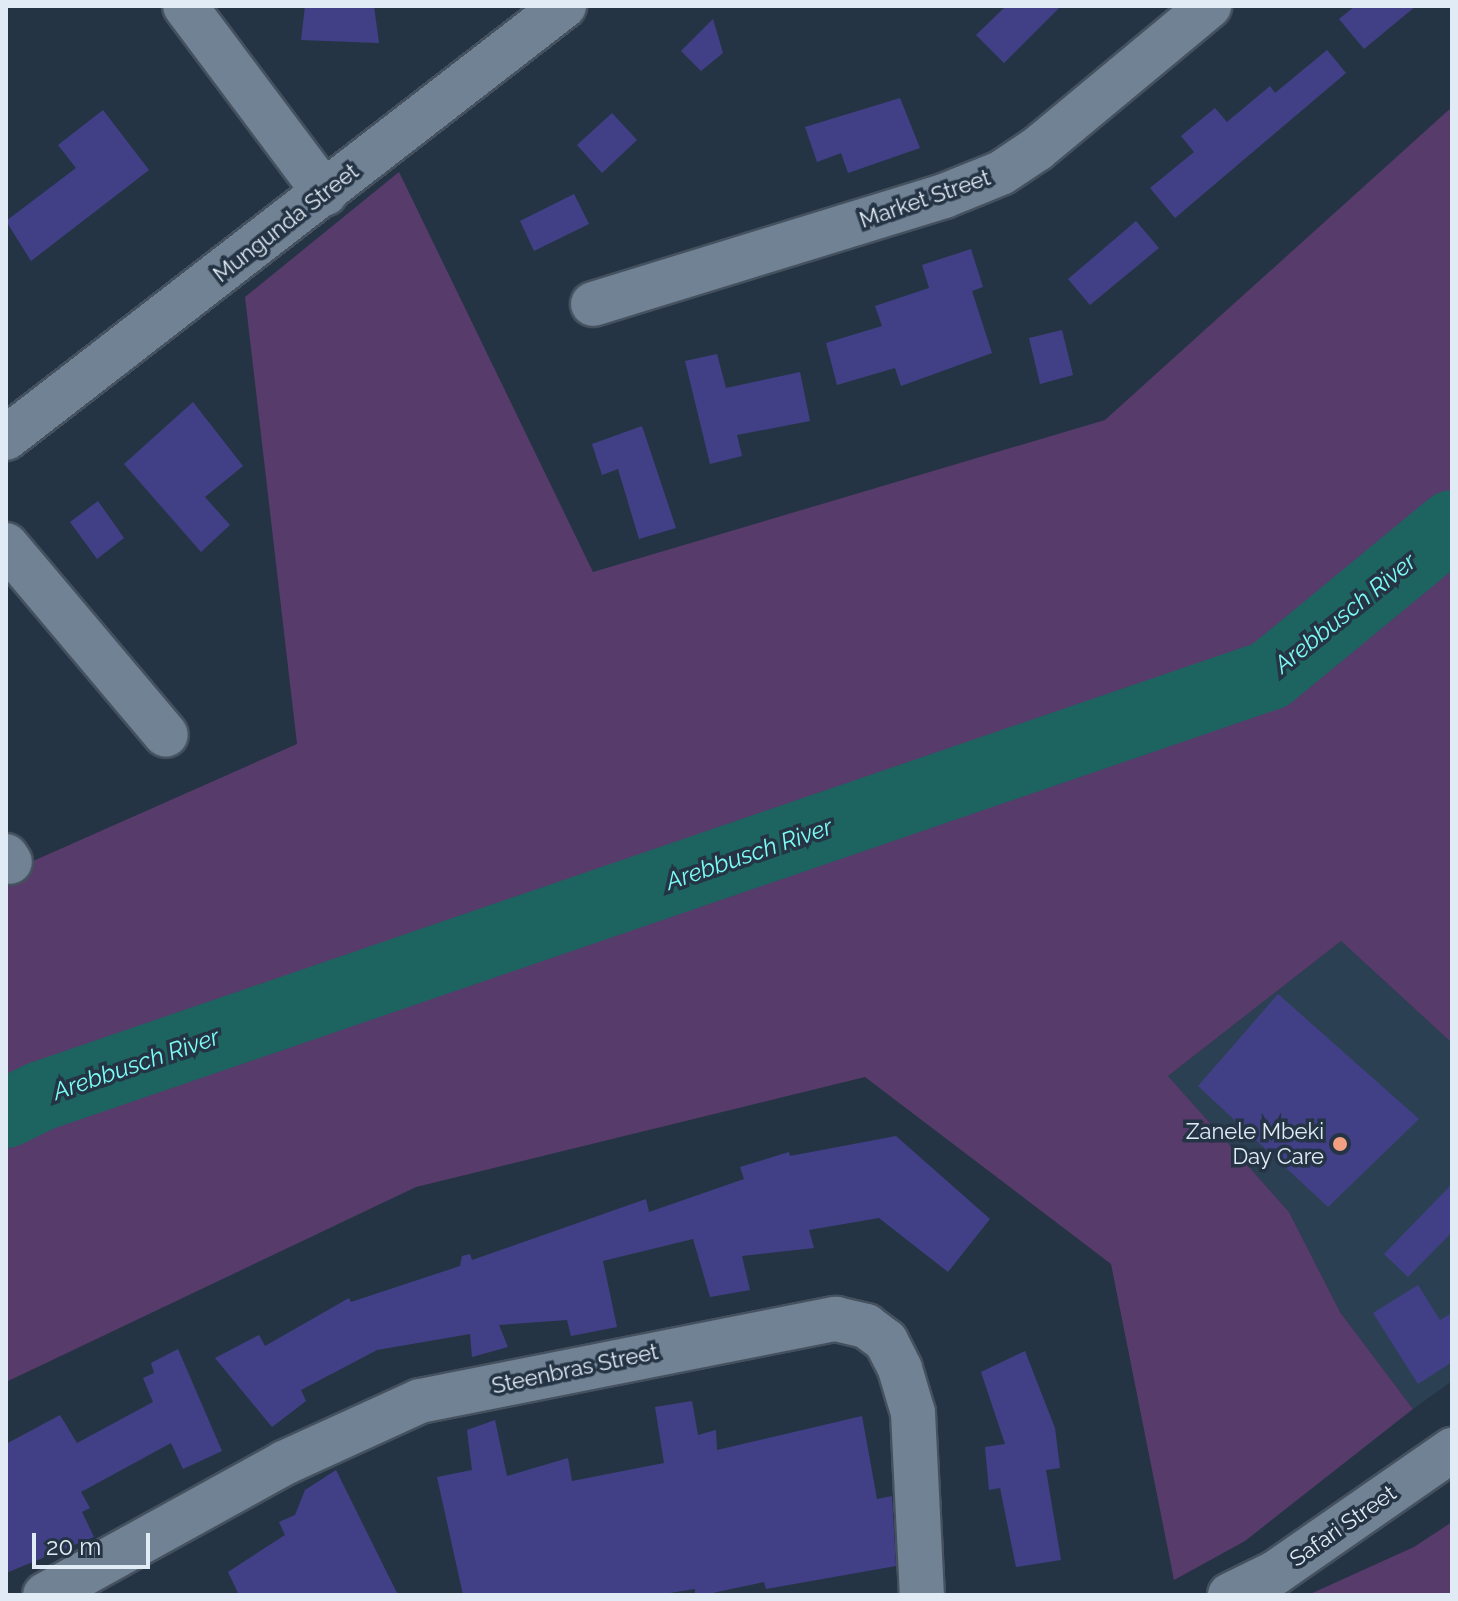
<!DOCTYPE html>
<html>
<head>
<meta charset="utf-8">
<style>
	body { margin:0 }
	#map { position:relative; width:1458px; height:1601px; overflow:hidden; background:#253444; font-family:Raleway,sans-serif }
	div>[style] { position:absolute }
	.built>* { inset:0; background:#2c4054 }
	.green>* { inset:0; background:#573b6a }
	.river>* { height:70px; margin:-35px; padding:0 35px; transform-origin:35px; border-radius:35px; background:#1d6360 }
	.building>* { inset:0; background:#414086 }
	.roads { filter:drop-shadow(2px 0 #45515f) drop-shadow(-2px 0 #45515f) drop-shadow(0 2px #45515f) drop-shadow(0 -2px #45515f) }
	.minor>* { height:44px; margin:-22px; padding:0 22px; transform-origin:22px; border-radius:22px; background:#718295 }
	.dots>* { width:22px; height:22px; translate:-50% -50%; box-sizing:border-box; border:4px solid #253444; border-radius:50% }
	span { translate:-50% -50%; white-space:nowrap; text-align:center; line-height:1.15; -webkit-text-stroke:7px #253444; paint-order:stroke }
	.street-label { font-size:22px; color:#e1ebf5 }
	.poi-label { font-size:22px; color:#e1ebf5 }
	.right { translate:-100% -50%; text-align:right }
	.water-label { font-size:24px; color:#7cfcf5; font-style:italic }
	.frame { position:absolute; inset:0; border:8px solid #e1ebf5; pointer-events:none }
	.scale { position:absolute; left:32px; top:1533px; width:118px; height:36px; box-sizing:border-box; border:4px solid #e1ebf5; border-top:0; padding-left:10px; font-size:24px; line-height:28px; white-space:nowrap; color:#e1ebf5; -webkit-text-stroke:6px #253444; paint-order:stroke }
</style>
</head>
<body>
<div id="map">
	<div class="built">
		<div style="clip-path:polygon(1341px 941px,1452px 1043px,1452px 1381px,1413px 1409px,1340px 1312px,1289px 1212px,1168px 1076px)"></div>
	</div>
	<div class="green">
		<div style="clip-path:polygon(1452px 107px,1452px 525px,1270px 675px,41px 1096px,6px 1113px,6px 873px,297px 744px,245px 297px,399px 172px,593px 572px,1105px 420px)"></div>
		<div style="clip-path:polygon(1452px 529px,1452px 1043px,1341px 941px,1168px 1076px,1289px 1212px,1340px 1312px,1413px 1409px,1245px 1541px,1174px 1580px,1111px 1264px,865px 1077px,416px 1187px,6px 1382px,6px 1117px,43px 1098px,1271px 679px)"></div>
		<div style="clip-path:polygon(1452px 1522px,1452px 1595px,1308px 1595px,1414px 1547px)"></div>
	</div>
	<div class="river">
		<div style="left:6px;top:1113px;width:39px;rotate:-26deg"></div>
		<div style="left:41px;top:1096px;width:1299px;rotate:-18.91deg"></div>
		<div style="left:1270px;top:675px;width:236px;rotate:-39.5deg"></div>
	</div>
	<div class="building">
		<div style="clip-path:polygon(305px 6px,374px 6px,379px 43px,301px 40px)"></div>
		<div style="clip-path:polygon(1006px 6px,1061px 6px,1004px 63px,976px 35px)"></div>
		<div style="clip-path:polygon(1355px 6px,1416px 6px,1364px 49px,1339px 19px)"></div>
		<div style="clip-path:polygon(713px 19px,723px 53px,701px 71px,681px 51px)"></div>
		<div style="clip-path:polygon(1327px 50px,1346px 73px,1175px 218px,1150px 188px,1194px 152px,1181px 136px,1215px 108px,1227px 122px,1270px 86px,1275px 93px)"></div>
		<div style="clip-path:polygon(900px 98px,920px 148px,848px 173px,841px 153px,817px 162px,805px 127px)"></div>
		<div style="clip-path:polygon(103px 110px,149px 170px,31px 261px,6px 221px,76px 168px,58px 145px)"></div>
		<div style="clip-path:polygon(612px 113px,637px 140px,602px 173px,577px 145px)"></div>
		<div style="clip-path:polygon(574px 194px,589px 224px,534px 251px,520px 221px)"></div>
		<div style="clip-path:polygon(1136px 221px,1159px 248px,1090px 305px,1068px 279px)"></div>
		<div style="clip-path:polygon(971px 249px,983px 287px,972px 291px,992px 353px,901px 386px,895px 368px,837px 385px,826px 343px,882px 326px,875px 306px,929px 288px,922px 265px)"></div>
		<div style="clip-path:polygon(1062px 330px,1073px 375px,1040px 384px,1029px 338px)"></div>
		<div style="clip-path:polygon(717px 354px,726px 388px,800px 372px,810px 421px,737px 435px,742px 456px,710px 464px,685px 361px)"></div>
		<div style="clip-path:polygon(193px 402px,243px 466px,205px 497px,230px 525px,201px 552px,124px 464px)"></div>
		<div style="clip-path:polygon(642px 426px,676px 528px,639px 539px,618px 469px,602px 475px,592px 444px)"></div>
		<div style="clip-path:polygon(98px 501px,124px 538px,97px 559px,70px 522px)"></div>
		<div style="clip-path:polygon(1278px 994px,1419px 1119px,1328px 1207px,1198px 1086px)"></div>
		<div style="clip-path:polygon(896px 1136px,990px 1219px,948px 1272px,879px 1218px,809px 1230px,814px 1248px,742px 1256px,750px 1290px,710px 1297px,693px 1239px,603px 1261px,617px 1327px,571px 1336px,567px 1320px,499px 1325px,508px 1347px,472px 1357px,470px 1334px,377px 1350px,301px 1390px,306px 1401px,272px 1427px,215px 1358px,259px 1335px,265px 1346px,349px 1298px,351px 1302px,460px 1266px,462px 1256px,470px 1254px,472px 1260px,646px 1199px,649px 1212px,744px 1179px,740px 1167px,789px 1152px,790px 1156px)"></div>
		<div style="clip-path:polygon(1452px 1184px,1452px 1232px,1408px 1277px,1384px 1254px)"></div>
		<div style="clip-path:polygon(1418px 1285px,1440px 1320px,1452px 1313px,1452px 1362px,1418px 1384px,1373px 1313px)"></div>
		<div style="clip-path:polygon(178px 1349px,222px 1451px,183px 1469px,171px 1443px,81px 1492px,90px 1508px,82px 1512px,94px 1537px,6px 1573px,6px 1444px,60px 1415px,77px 1443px,153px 1402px,143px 1378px,154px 1373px,151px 1363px)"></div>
		<div style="clip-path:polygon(1025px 1351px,1055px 1428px,1060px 1468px,1046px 1470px,1061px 1560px,1016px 1567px,1000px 1488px,989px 1490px,985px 1447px,1005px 1444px,981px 1372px)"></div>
		<div style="clip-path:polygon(692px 1401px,698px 1435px,716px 1430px,717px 1450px,862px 1416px,877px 1499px,892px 1496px,896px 1566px,766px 1589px,764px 1582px,703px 1595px,695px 1595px,695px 1589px,657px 1595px,463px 1595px,437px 1477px,472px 1470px,467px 1430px,495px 1420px,507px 1476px,568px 1458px,572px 1481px,664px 1463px,655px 1407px)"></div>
		<div style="clip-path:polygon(336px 1470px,398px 1595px,239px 1595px,228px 1572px,285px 1535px,279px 1522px,295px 1515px,305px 1490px)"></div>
	</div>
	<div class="roads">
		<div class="minor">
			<div style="left:185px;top:6px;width:234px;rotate:53.2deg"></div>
			<div style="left:593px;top:304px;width:367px;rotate:-17.1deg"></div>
			<div style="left:944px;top:196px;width:61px;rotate:-22deg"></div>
			<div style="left:1001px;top:173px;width:43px;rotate:-33.7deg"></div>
			<div style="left:1037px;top:149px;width:224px;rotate:-39.7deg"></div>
			<div style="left:6px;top:438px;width:706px;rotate:-37.75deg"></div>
			<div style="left:6px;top:545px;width:248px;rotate:49.9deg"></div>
			<div style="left:6px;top:856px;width:7px;rotate:56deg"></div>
			<div style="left:45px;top:1595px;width:273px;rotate:-28.9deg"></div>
			<div style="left:284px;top:1463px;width:149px;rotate:-24.5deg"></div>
			<div style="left:420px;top:1401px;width:424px;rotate:-11.2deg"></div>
			<div style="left:836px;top:1319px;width:31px;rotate:13deg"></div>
			<div style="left:866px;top:1326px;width:25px;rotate:37deg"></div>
			<div style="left:886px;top:1341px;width:31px;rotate:63deg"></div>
			<div style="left:900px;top:1369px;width:46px;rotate:73.5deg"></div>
			<div style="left:913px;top:1413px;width:182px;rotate:87.2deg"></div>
			<div style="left:1230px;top:1595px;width:50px;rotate:-26.1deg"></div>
			<div style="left:1275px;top:1573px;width:216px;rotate:-34.8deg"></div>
		</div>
	</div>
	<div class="dots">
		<div style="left:1340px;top:1144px;background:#f2a081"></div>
	</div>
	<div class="street-label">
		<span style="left:925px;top:199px;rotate:-19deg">Market Street</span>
		<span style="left:286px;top:223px;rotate:-38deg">Mungunda Street</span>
		<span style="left:575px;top:1369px;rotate:-12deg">Steenbras Street</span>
		<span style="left:1343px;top:1526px;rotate:-35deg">Safari Street</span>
	</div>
	<div class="poi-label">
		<span class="right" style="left:1324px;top:1144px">Zanele Mbeki<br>Day Care</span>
	</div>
	<div class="water-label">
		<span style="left:1345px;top:613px;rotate:-39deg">Arebbusch River</span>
		<span style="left:749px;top:854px;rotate:-19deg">Arebbusch River</span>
		<span style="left:136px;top:1064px;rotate:-19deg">Arebbusch River</span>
	</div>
	<div class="frame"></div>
	<div class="scale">20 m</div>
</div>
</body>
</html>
